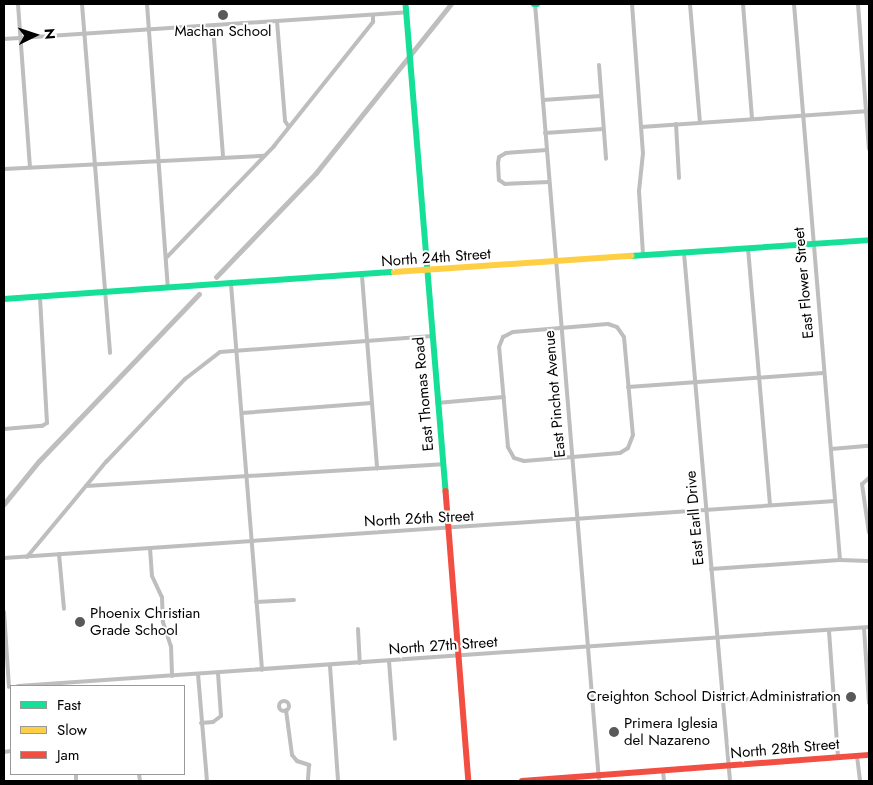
<!DOCTYPE html>
<html>
<head>
<meta charset="utf-8">
<style>
	body { margin:0 }
	#map { position:relative; width:873px; height:785px; overflow:hidden; background:#fff; font-family:Jost,sans-serif }
	div>[style] { position:absolute }
	.canal>* { height:4.5px; margin:-2.25px; padding:0 2.25px; transform-origin:2.25px; border-radius:2.25px; background:#bebebe }
	.street>* { height:4px; margin:-2px; padding:0 2px; transform-origin:2px; border-radius:2px; background:#bebebe }
	.street>.ring { margin:-2px; padding:0; box-sizing:content-box; background:none; border:4px solid #bebebe; border-radius:50% }
	.fast>* { height:5.5px; margin:-2.75px; padding:0 2.75px; transform-origin:2.75px; border-radius:2.75px; background:#16e098 }
	.slow>* { height:5.5px; margin:-2.75px; padding:0 2.75px; transform-origin:2.75px; border-radius:2.75px; background:#ffcf43 }
	.jam>* { height:5.5px; margin:-2.75px; padding:0 2.75px; transform-origin:2.75px; border-radius:2.75px; background:#f24e42 }
	.dots>* { width:14px; height:14px; translate:-50% -50%; box-sizing:border-box; border:2px solid #fff; border-radius:50% }
	span { translate:-50% -50%; white-space:nowrap; text-align:center; line-height:1.15; -webkit-text-stroke:4px #fff; paint-order:stroke }
	.poi-label { font-size:15px; color:#000 }
	.left { translate:0 -50%; text-align:left }
	.right { translate:-100% -50%; text-align:right }
	.street-label { font-size:15px; color:#000 }
	.frame { position:absolute; inset:0; border:5px solid #000; pointer-events:none }
	.legend { position:absolute; left:10px; top:685px; width:175px; height:90px; box-sizing:border-box; background:#fff; border:1px solid #999; margin:0; padding:6px 9px; list-style:none; font-size:15px; color:#000 }
	.legend li { display:flex; align-items:center; gap:10px; height:25px }
	.legend b { width:25px; border:1px solid #999 }
	.north { position:absolute; left:10px; top:10px; width:50px; height:50px; -webkit-text-stroke:4px #fff; paint-order:stroke; rotate:86deg; font-size:14px; font-weight:700; line-height:20px; text-align:center; color:#000 }
	.north::after { content:''; display:block; margin:auto; width:18px; height:22px; background:#000; clip-path:polygon(50% 0,100% 100%,50% 72%,0 100%) }
</style>
</head>
<body>
<div id="map">
	<div class="canal">
		<div style="left:216px;top:277px;width:144px;rotate:-46.1deg"></div>
		<div style="left:316px;top:173px;width:216px;rotate:-51.4deg"></div>
		<div style="left:4px;top:504px;width:55px;rotate:-50.9deg"></div>
		<div style="left:39px;top:461px;width:231px;rotate:-46.2deg"></div>
	</div>
	<div class="street">
		<div style="left:18px;top:4px;width:164px;rotate:85.8deg"></div>
		<div style="left:82px;top:4px;width:350px;rotate:85.4deg"></div>
		<div style="left:147px;top:4px;width:285px;rotate:85.8deg"></div>
		<div style="left:535px;top:4px;width:780px;rotate:85.29deg"></div>
		<div style="left:632px;top:4px;width:149px;rotate:85.8deg"></div>
		<div style="left:643px;top:153px;width:38px;rotate:96deg"></div>
		<div style="left:639px;top:191px;width:64px;rotate:86.4deg"></div>
		<div style="left:690px;top:4px;width:119px;rotate:85.2deg"></div>
		<div style="left:743px;top:4px;width:115px;rotate:85.5deg"></div>
		<div style="left:794px;top:4px;width:558px;rotate:85.27deg"></div>
		<div style="left:858px;top:4px;width:145px;rotate:85.7deg"></div>
		<div style="left:277px;top:21px;width:100px;rotate:85.4deg"></div>
		<div style="left:285px;top:121px;width:7px;rotate:56deg"></div>
		<div style="left:213px;top:26px;width:130px;rotate:85.6deg"></div>
		<div style="left:4px;top:39px;width:404px;rotate:-3.8deg"></div>
		<div style="left:599px;top:65px;width:94px;rotate:85.7deg"></div>
		<div style="left:543px;top:100px;width:58px;rotate:-3.9deg"></div>
		<div style="left:676px;top:124px;width:54px;rotate:86.8deg"></div>
		<div style="left:641px;top:127px;width:229px;rotate:-4deg"></div>
		<div style="left:545px;top:133px;width:58px;rotate:-3.9deg"></div>
		<div style="left:547px;top:150px;width:41px;rotate:175.8deg"></div>
		<div style="left:506px;top:153px;width:8px;rotate:150deg"></div>
		<div style="left:499px;top:157px;width:6px;rotate:99deg"></div>
		<div style="left:498px;top:163px;width:17px;rotate:87deg"></div>
		<div style="left:499px;top:180px;width:7px;rotate:34deg"></div>
		<div style="left:505px;top:184px;width:44px;rotate:-2.6deg"></div>
		<div style="left:4px;top:169px;width:260px;rotate:-2.9deg"></div>
		<div style="left:748px;top:248px;width:258px;rotate:85.1deg"></div>
		<div style="left:684px;top:253px;width:530px;rotate:85.02deg"></div>
		<div style="left:166px;top:258px;width:156px;rotate:-46deg"></div>
		<div style="left:274px;top:146px;width:159px;rotate:-51.4deg"></div>
		<div style="left:373px;top:22px;width:7px;rotate:-90deg"></div>
		<div style="left:362px;top:276px;width:193px;rotate:85.5deg"></div>
		<div style="left:231px;top:284px;width:387px;rotate:85.4deg"></div>
		<div style="left:608px;top:324px;width:9px;rotate:18deg"></div>
		<div style="left:617px;top:327px;width:12px;rotate:55deg"></div>
		<div style="left:624px;top:337px;width:98px;rotate:84.8deg"></div>
		<div style="left:633px;top:435px;width:14px;rotate:111deg"></div>
		<div style="left:628px;top:448px;width:9px;rotate:148deg"></div>
		<div style="left:620px;top:453px;width:96px;rotate:175.2deg"></div>
		<div style="left:524px;top:461px;width:10px;rotate:-163deg"></div>
		<div style="left:514px;top:458px;width:13px;rotate:-119deg"></div>
		<div style="left:508px;top:447px;width:100px;rotate:-95.1deg"></div>
		<div style="left:499px;top:347px;width:11px;rotate:-68deg"></div>
		<div style="left:503px;top:337px;width:11px;rotate:-27deg"></div>
		<div style="left:513px;top:332px;width:95px;rotate:-4.8deg"></div>
		<div style="left:628px;top:387px;width:196px;rotate:-4.1deg"></div>
		<div style="left:437px;top:403px;width:67px;rotate:-5.1deg"></div>
		<div style="left:242px;top:413px;width:130px;rotate:-4.4deg"></div>
		<div style="left:4px;top:429px;width:38px;rotate:-5deg"></div>
		<div style="left:42px;top:426px;width:6px;rotate:-31deg"></div>
		<div style="left:47px;top:423px;width:127px;rotate:-93.2deg"></div>
		<div style="left:831px;top:449px;width:38px;rotate:-5deg"></div>
		<div style="left:869px;top:478px;width:9px;rotate:139deg"></div>
		<div style="left:862px;top:484px;width:49px;rotate:81.9deg"></div>
		<div style="left:86px;top:486px;width:357px;rotate:-3.5deg"></div>
		<div style="left:150px;top:548px;width:28px;rotate:86deg"></div>
		<div style="left:152px;top:576px;width:23px;rotate:65deg"></div>
		<div style="left:162px;top:597px;width:25px;rotate:88deg"></div>
		<div style="left:163px;top:622px;width:25px;rotate:72deg"></div>
		<div style="left:171px;top:646px;width:30px;rotate:88deg"></div>
		<div style="left:59px;top:554px;width:55px;rotate:84.8deg"></div>
		<div style="left:27px;top:557px;width:124px;rotate:-50.3deg"></div>
		<div style="left:106px;top:462px;width:115px;rotate:-46.4deg"></div>
		<div style="left:185px;top:379px;width:44px;rotate:-37.6deg"></div>
		<div style="left:220px;top:352px;width:213px;rotate:-4.3deg"></div>
		<div style="left:4px;top:558px;width:833px;rotate:-3.92deg"></div>
		<div style="left:711px;top:569px;width:129px;rotate:-4deg"></div>
		<div style="left:840px;top:560px;width:29px;rotate:2deg"></div>
		<div style="left:256px;top:602px;width:38px;rotate:-3deg"></div>
		<div style="left:4px;top:612px;width:75px;rotate:86.2deg"></div>
		<div style="left:864px;top:628px;width:75px;rotate:86.2deg"></div>
		<div style="left:358px;top:629px;width:34px;rotate:87deg"></div>
		<div style="left:829px;top:631px;width:126px;rotate:85.9deg"></div>
		<div style="left:389px;top:661px;width:78px;rotate:85.6deg"></div>
		<div style="left:330px;top:666px;width:115px;rotate:86deg"></div>
		<div style="left:198px;top:674px;width:107px;rotate:85.2deg"></div>
		<div style="left:18px;top:686px;width:853px;rotate:-3.97deg"></div>
		<div style="left:723px;top:701px;width:47px;rotate:-3.7deg"></div>
		<div class="ring" style="left:279px;top:701px;width:6px;height:6px"></div>
		<div style="left:286px;top:710px;width:45px;rotate:82.4deg"></div>
		<div style="left:292px;top:755px;width:8px;rotate:50deg"></div>
		<div style="left:297px;top:761px;width:13px;rotate:18deg"></div>
		<div style="left:309px;top:765px;width:16px;rotate:94deg"></div>
		<div style="left:201px;top:723px;width:12px;rotate:-5deg"></div>
		<div style="left:213px;top:722px;width:10px;rotate:-37deg"></div>
		<div style="left:221px;top:716px;width:43px;rotate:-94deg"></div>
		<div style="left:4px;top:752px;width:7px;rotate:-8deg"></div>
		<div style="left:857px;top:756px;width:25px;rotate:83deg"></div>
		<div style="left:663px;top:771px;width:10px;rotate:84deg"></div>
		<div style="left:76px;top:774px;width:7px;rotate:90deg"></div>
		<div style="left:139px;top:774px;width:7px;rotate:82deg"></div>
	</div>
	<div class="fast">
		<div style="left:406px;top:4px;width:489px;rotate:85.3deg"></div>
		<div style="left:534px;top:4px;width:3px"></div>
		<div style="left:631px;top:256px;width:239px;rotate:-3.8deg"></div>
		<div style="left:4px;top:299px;width:391px;rotate:-4deg"></div>
	</div>
	<div class="slow">
		<div style="left:394px;top:272px;width:238px;rotate:-3.9deg"></div>
	</div>
	<div class="jam">
		<div style="left:446px;top:491px;width:291px;rotate:85.5deg"></div>
		<div style="left:522px;top:781px;width:348px;rotate:-4.3deg"></div>
	</div>
	<div class="dots">
		<div style="left:223px;top:15px;background:#595959"></div>
		<div style="left:80px;top:622px;background:#595959"></div>
		<div style="left:851px;top:697px;background:#595959"></div>
		<div style="left:614px;top:732px;background:#595959"></div>
	</div>
	<div class="poi-label">
		<span style="left:223px;top:32px">Machan School</span>
		<span class="left" style="left:90px;top:622px">Phoenix Christian<br>Grade School</span>
		<span class="right" style="left:841px;top:697px">Creighton School District Administration</span>
		<span class="left" style="left:624px;top:732px">Primera Iglesia<br>del Nazareno</span>
	</div>
	<div class="street-label">
		<span style="left:436px;top:258px;rotate:-4deg">North 24th Street</span>
		<span style="left:804px;top:283px;rotate:-95deg">East Flower Street</span>
		<span style="left:424px;top:394px;rotate:-95deg">East Thomas Road</span>
		<span style="left:555px;top:394px;rotate:-95deg">East Pinchot Avenue</span>
		<span style="left:695px;top:518px;rotate:-95deg">East Earll Drive</span>
		<span style="left:419px;top:519px;rotate:-3deg">North 26th Street</span>
		<span style="left:443px;top:646px;rotate:-4deg">North 27th Street</span>
		<span style="left:785px;top:749px;rotate:-5deg">North 28th Street</span>
	</div>
	<div class="frame"></div>
	<ul class="legend">
	<li><b style="height:6px;background:#16e098"></b>Fast</li>
	<li><b style="height:6px;background:#ffcf43"></b>Slow</li>
	<li><b style="height:6px;background:#f24e42"></b>Jam</li>
	</ul>
	<div class="north">N</div>
</div>
</body>
</html>
